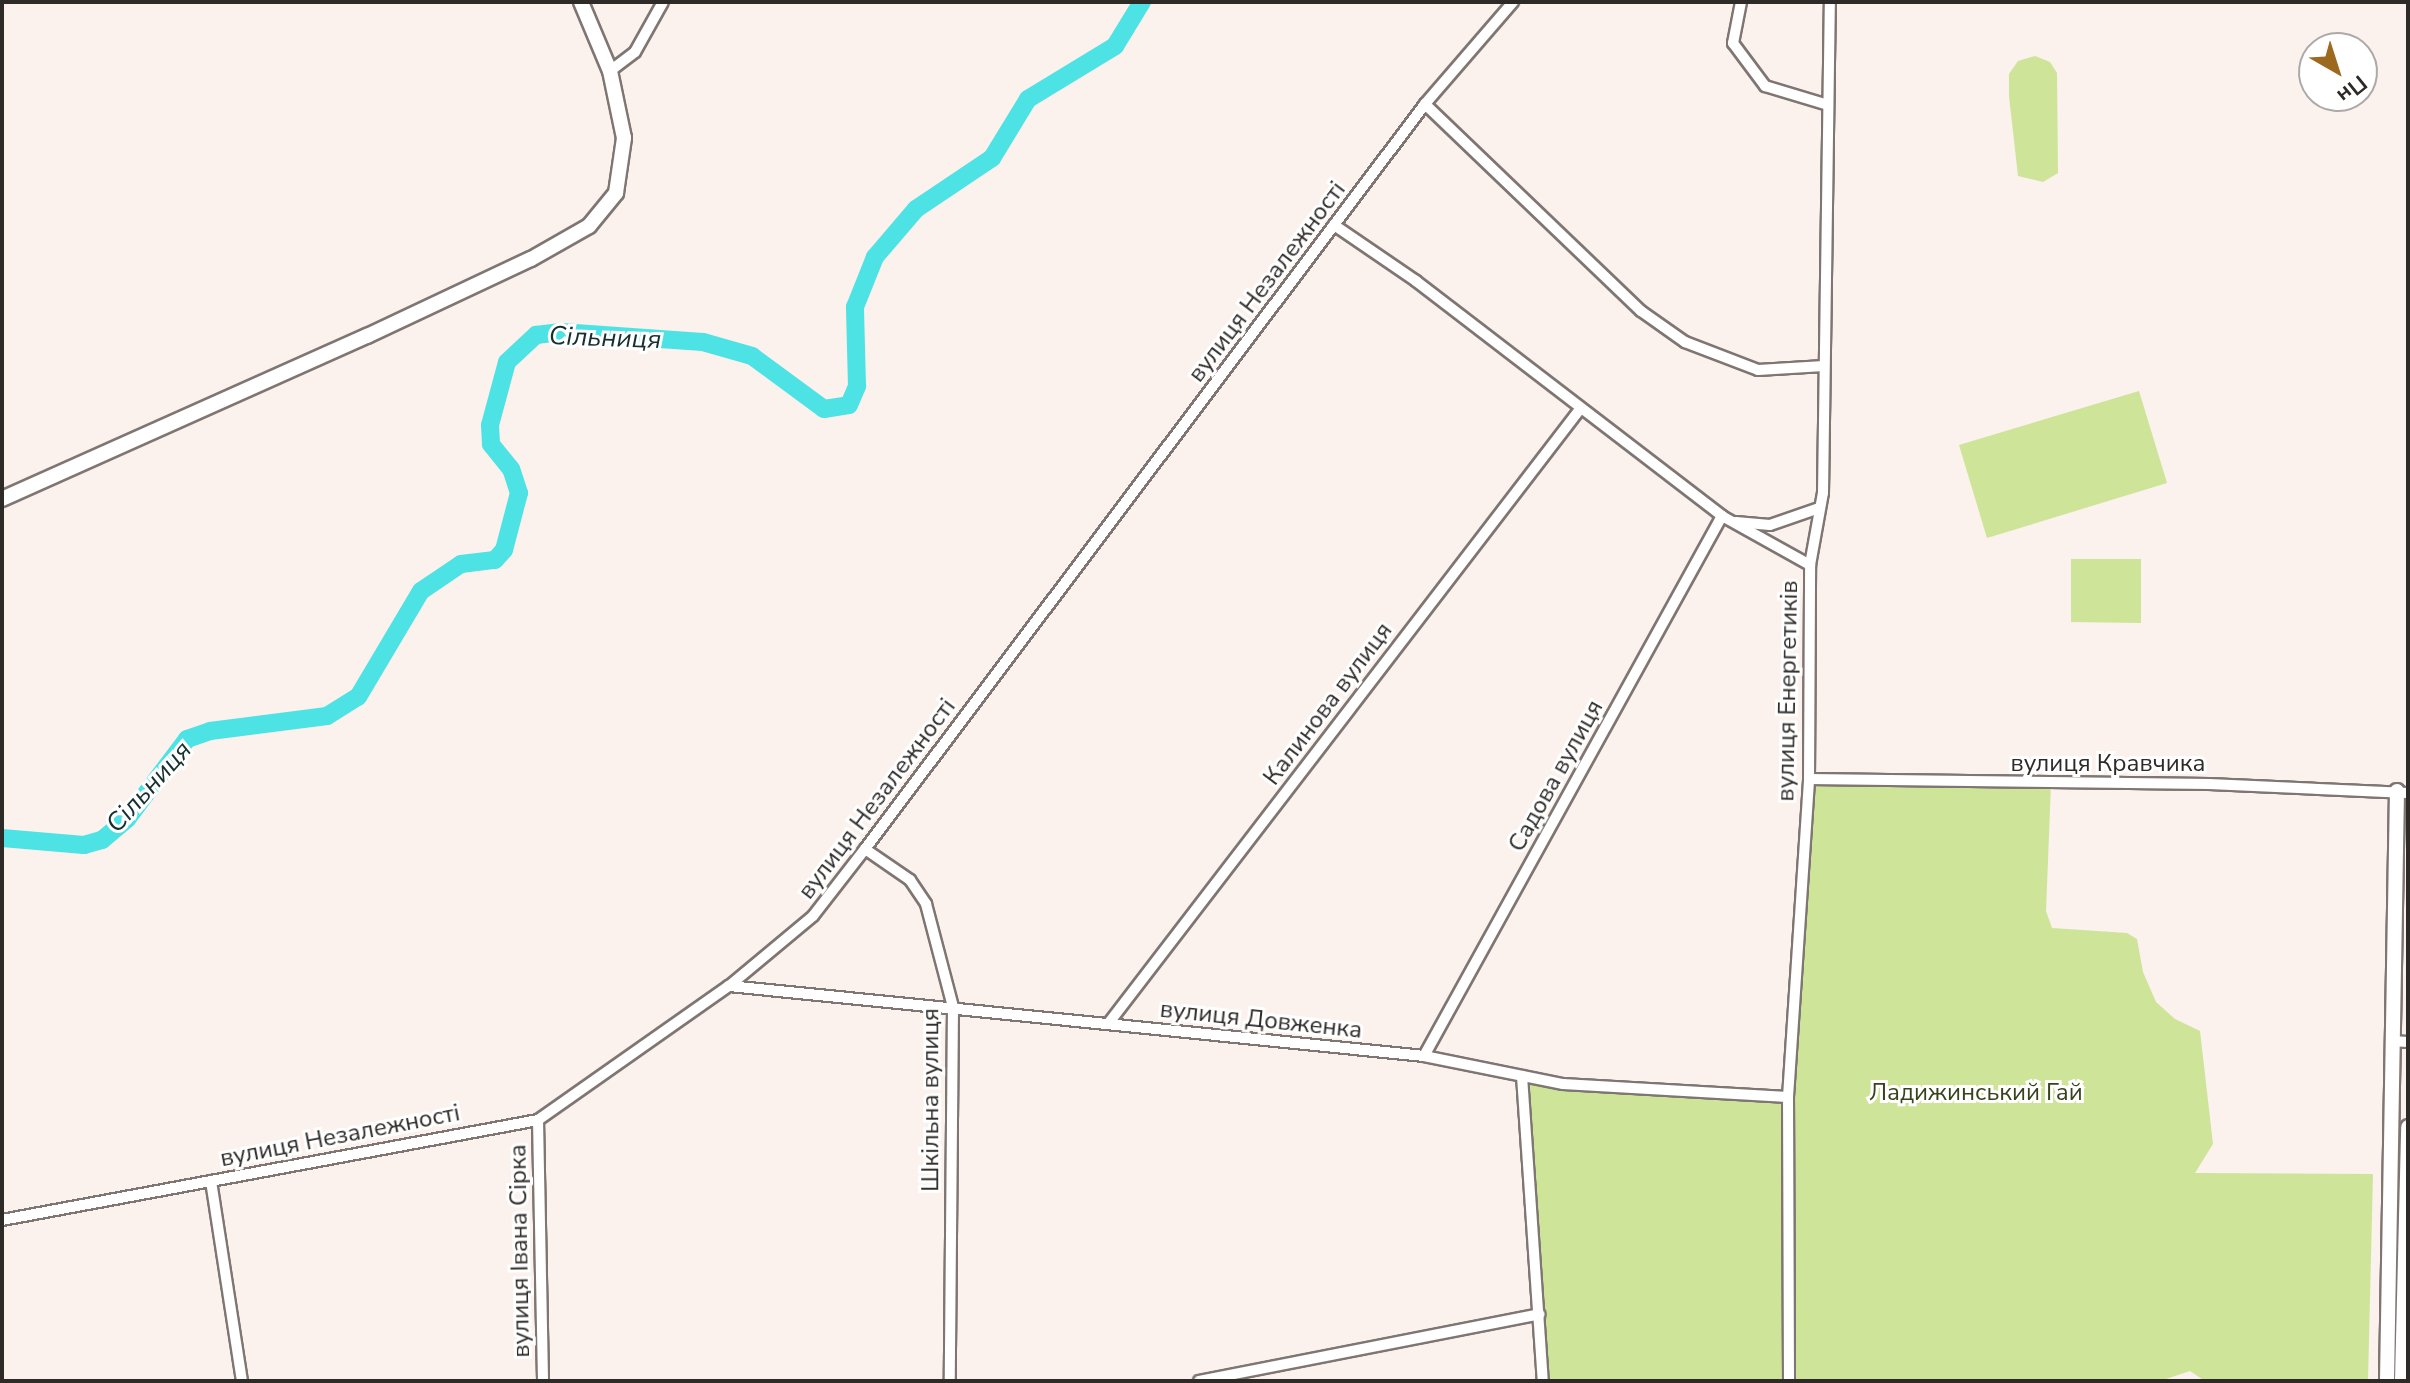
<!DOCTYPE html>
<html>
<head>
<meta charset="utf-8">
<style>
	body { margin:0 }
	#map { position:relative; width:2410px; height:1383px; overflow:hidden; background:#fbf1ed; font-family:"Nunito Sans",sans-serif }
	div>[style] { position:absolute }
	.green>* { inset:0; background:#cee498 }
	.river>* { height:18px; margin:-9px; padding:0 9px; transform-origin:9px; border-radius:9px; background:#4de2e4 }
	.roads { filter:drop-shadow(2px 0 #7f7673) drop-shadow(-2px 0 #7f7673) drop-shadow(0 2px #7f7673) drop-shadow(0 -2px #7f7673) }
	.street>* { height:10px; margin:-5px; padding:0 5px; transform-origin:5px; border-radius:5px; background:#fff }
	.secondary>* { height:14px; margin:-7px; padding:0 7px; transform-origin:7px; border-radius:7px; background:#fff }
	span { translate:-50% -50%; white-space:nowrap; text-align:center; line-height:1.15; -webkit-text-stroke:6px #fff; paint-order:stroke }
	.street-label { font-size:24px; color:#2d2a28 }
	.park-label { font-size:24px; color:#38421b }
	.water-label { font-size:26px; color:#162f2f; font-style:italic }
	.frame { position:absolute; inset:0; border:4px solid #2d2a28; pointer-events:none }
	.north { position:absolute; left:2298px; top:32px; width:80px; height:80px; box-sizing:border-box; background:#fff; border:2px solid #abaaa9; border-radius:50%; rotate:141deg; font-size:22px; font-weight:700; line-height:32px; text-align:center; color:#2d2a28 }
	.north::after { content:''; display:block; margin:auto; width:28px; height:36px; background:#9c691e; clip-path:polygon(50% 0,100% 100%,50% 72%,0 100%) }
</style>
</head>
<body>
<div id="map">
	<div class="green">
		<div style="clip-path:polygon(2035px 56px,2050px 62px,2057px 73px,2058px 173px,2043px 182px,2018px 176px,2009px 96px,2009px 74px,2018px 61px)"></div>
		<div style="clip-path:polygon(2139px 391px,2167px 483px,1987px 538px,1959px 445px)"></div>
		<div style="clip-path:polygon(2071px 559px,2141px 559px,2141px 623px,2071px 622px)"></div>
		<div style="clip-path:polygon(1809px 779px,2051px 784px,2046px 911px,2052px 928px,2127px 933px,2137px 939px,2143px 972px,2156px 1002px,2175px 1019px,2200px 1031px,2213px 1144px,2195px 1173px,2373px 1174px,2368px 1381px,2205px 1381px,2190px 1371px,2160px 1381px,1543px 1381px,1522px 1076px,1788px 1097px)"></div>
	</div>
	<div class="river">
		<div style="left:2px;top:838px;width:82px;rotate:4.9deg"></div>
		<div style="left:84px;top:845px;width:19px;rotate:-16deg"></div>
		<div style="left:102px;top:840px;width:33px;rotate:-40deg"></div>
		<div style="left:127px;top:819px;width:100px;rotate:-53.1deg"></div>
		<div style="left:187px;top:739px;width:24px;rotate:-19deg"></div>
		<div style="left:210px;top:731px;width:118px;rotate:-7.3deg"></div>
		<div style="left:327px;top:716px;width:36px;rotate:-32deg"></div>
		<div style="left:358px;top:697px;width:123px;rotate:-59.3deg"></div>
		<div style="left:421px;top:591px;width:48px;rotate:-34deg"></div>
		<div style="left:461px;top:564px;width:34px;rotate:-7deg"></div>
		<div style="left:495px;top:560px;width:13px;rotate:-48deg"></div>
		<div style="left:504px;top:550px;width:59px;rotate:-75.3deg"></div>
		<div style="left:519px;top:493px;width:25px;rotate:-108deg"></div>
		<div style="left:511px;top:469px;width:32px;rotate:-129deg"></div>
		<div style="left:491px;top:444px;width:19px;rotate:-93deg"></div>
		<div style="left:490px;top:425px;width:65px;rotate:-74.9deg"></div>
		<div style="left:507px;top:362px;width:40px;rotate:-43deg"></div>
		<div style="left:536px;top:335px;width:25px;rotate:-7deg"></div>
		<div style="left:561px;top:332px;width:142px;rotate:4deg"></div>
		<div style="left:703px;top:342px;width:51px;rotate:15.9deg"></div>
		<div style="left:752px;top:356px;width:89px;rotate:36.4deg"></div>
		<div style="left:824px;top:409px;width:25px;rotate:-9deg"></div>
		<div style="left:849px;top:405px;width:21px;rotate:-67deg"></div>
		<div style="left:857px;top:386px;width:79px;rotate:-91.5deg"></div>
		<div style="left:855px;top:307px;width:54px;rotate:-68.2deg"></div>
		<div style="left:875px;top:257px;width:63px;rotate:-49.5deg"></div>
		<div style="left:916px;top:209px;width:92px;rotate:-33.9deg"></div>
		<div style="left:992px;top:158px;width:69px;rotate:-58.6deg"></div>
		<div style="left:1028px;top:99px;width:102px;rotate:-31.3deg"></div>
		<div style="left:1115px;top:46px;width:52px;rotate:-58.5deg"></div>
	</div>
	<div class="roads">
		<div class="street">
			<div style="left:1741px;top:2px;width:42px;rotate:101deg"></div>
			<div style="left:1733px;top:43px;width:54px;rotate:53.3deg"></div>
			<div style="left:1765px;top:86px;width:66px;rotate:16.8deg"></div>
			<div style="left:610px;top:71px;width:31px;rotate:-37deg"></div>
			<div style="left:635px;top:52px;width:57px;rotate:-60.8deg"></div>
			<div style="left:1425px;top:104px;width:299px;rotate:43.8deg"></div>
			<div style="left:1641px;top:311px;width:54px;rotate:35.2deg"></div>
			<div style="left:1685px;top:342px;width:78px;rotate:21deg"></div>
			<div style="left:1758px;top:370px;width:66px;rotate:-3.5deg"></div>
			<div style="left:1334px;top:225px;width:99px;rotate:34.3deg"></div>
			<div style="left:1416px;top:281px;width:386px;rotate:37.5deg"></div>
			<div style="left:1722px;top:516px;width:101px;rotate:29.1deg"></div>
			<div style="left:1736px;top:522px;width:34px;rotate:5deg"></div>
			<div style="left:1770px;top:525px;width:52px;rotate:-19.1deg"></div>
			<div style="left:1809px;top:779px;width:400px;rotate:0.7deg"></div>
			<div style="left:2209px;top:784px;width:199px;rotate:2.6deg"></div>
			<div style="left:865px;top:849px;width:55px;rotate:34.6deg"></div>
			<div style="left:910px;top:880px;width:29px;rotate:56deg"></div>
			<div style="left:926px;top:904px;width:106px;rotate:75.3deg"></div>
			<div style="left:953px;top:1007px;width:374px;rotate:90.5deg"></div>
			<div style="left:729px;top:986px;width:699px;rotate:5.75deg"></div>
			<div style="left:1424px;top:1056px;width:142px;rotate:11.4deg"></div>
			<div style="left:1563px;top:1084px;width:225px;rotate:3.3deg"></div>
			<div style="left:1108px;top:1024px;width:775px;rotate:-52.49deg"></div>
			<div style="left:2391px;top:1041px;width:17px;rotate:3deg"></div>
			<div style="left:1424px;top:1056px;width:617px;rotate:-61.11deg"></div>
			<div style="left:1522px;top:1076px;width:306px;rotate:86.1deg"></div>
			<div style="left:538px;top:1120px;width:261px;rotate:88.9deg"></div>
			<div style="left:211px;top:1181px;width:202px;rotate:81.2deg"></div>
			<div style="left:2px;top:1220px;width:545px;rotate:-10.57deg"></div>
			<div style="left:538px;top:1120px;width:233px;rotate:-35.1deg"></div>
			<div style="left:729px;top:986px;width:109px;rotate:-39.8deg"></div>
			<div style="left:813px;top:916px;width:85px;rotate:-52.2deg"></div>
			<div style="left:865px;top:849px;width:932px;rotate:-53.07deg"></div>
			<div style="left:1425px;top:104px;width:135px;rotate:-49.2deg"></div>
			<div style="left:1199px;top:1381px;width:347px;rotate:-11.1deg"></div>
			<div style="left:1789px;top:1381px;width:284px;rotate:-90.2deg"></div>
			<div style="left:1788px;top:1097px;width:319px;rotate:-86.2deg"></div>
			<div style="left:1809px;top:779px;width:214px;rotate:-89.7deg"></div>
			<div style="left:1810px;top:565px;width:73px;rotate:-79.8deg"></div>
			<div style="left:1823px;top:493px;width:491px;rotate:-89.2deg"></div>
		</div>
		<div class="secondary">
			<div style="left:2px;top:499px;width:400px;rotate:-24.1deg"></div>
			<div style="left:367px;top:336px;width:181px;rotate:-25.2deg"></div>
			<div style="left:531px;top:259px;width:67px;rotate:-29.6deg"></div>
			<div style="left:589px;top:226px;width:43px;rotate:-50.7deg"></div>
			<div style="left:616px;top:193px;width:56px;rotate:-81.7deg"></div>
			<div style="left:624px;top:138px;width:68px;rotate:-101.8deg"></div>
			<div style="left:610px;top:71px;width:75px;rotate:-112.8deg"></div>
			<div style="left:2387px;top:1381px;width:590px;rotate:-89.03deg"></div>
			<div style="left:2402px;top:1381px;width:254px;rotate:-88.6deg"></div>
		</div>
	</div>
	<div class="street-label">
		<span style="left:1267px;top:282px;rotate:-53deg">вулиця Незалежності</span>
		<span style="left:1788px;top:691px;rotate:-89deg">вулиця Енергетиків</span>
		<span style="left:1328px;top:704px;rotate:-53deg">Калинова вулиця</span>
		<span style="left:2108px;top:764px">вулиця Кравчика</span>
		<span style="left:1556px;top:776px;rotate:-61deg">Садова вулиця</span>
		<span style="left:877px;top:799px;rotate:-53deg">вулиця Незалежності</span>
		<span style="left:1261px;top:1020px;rotate:6deg">вулиця Довженка</span>
		<span style="left:931px;top:1100px;rotate:-90deg">Шкільна вулиця</span>
		<span style="left:340px;top:1136px;rotate:-11deg">вулиця Незалежності</span>
		<span style="left:520px;top:1251px;rotate:-91deg">вулиця Івана Сірка</span>
	</div>
	<div class="park-label">
		<span style="left:1976px;top:1093px">Ладижинський Гай</span>
	</div>
	<div class="water-label">
		<span style="left:605px;top:338px;rotate:2deg">Сільниця</span>
		<span style="left:149px;top:787px;rotate:-48deg">Сільниця</span>
	</div>
	<div class="frame"></div>
	<div class="north">Пн</div>
</div>
</body>
</html>
